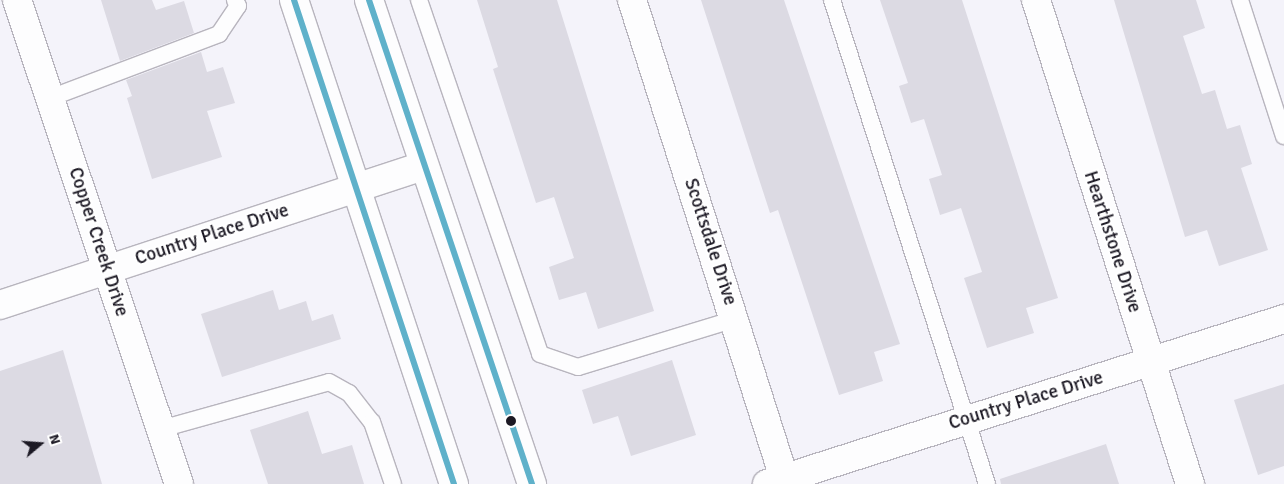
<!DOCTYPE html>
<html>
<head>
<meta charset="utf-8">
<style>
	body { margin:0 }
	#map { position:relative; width:1284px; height:484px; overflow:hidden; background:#f4f3fa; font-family:Signika,sans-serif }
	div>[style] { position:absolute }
	.building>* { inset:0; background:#dcdae3 }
	.roads { filter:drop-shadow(1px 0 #b8b5be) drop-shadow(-1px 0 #b8b5be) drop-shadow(0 1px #b8b5be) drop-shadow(0 -1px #b8b5be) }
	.service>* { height:16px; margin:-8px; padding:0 8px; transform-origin:8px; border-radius:8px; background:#fdfdfe }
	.minor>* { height:28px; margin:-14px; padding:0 14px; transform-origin:14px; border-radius:14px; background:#fdfdfe }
	.tertiary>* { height:28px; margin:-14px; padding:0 14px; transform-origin:14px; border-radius:14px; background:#fdfdfe }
	.secondary>* { height:28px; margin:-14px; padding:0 14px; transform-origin:14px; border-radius:14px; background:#fdfdfe }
	.bus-1>* { height:6px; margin:-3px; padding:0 3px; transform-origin:3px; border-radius:3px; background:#5fb1ca }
	.dots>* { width:14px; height:14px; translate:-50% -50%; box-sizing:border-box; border:2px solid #fff; border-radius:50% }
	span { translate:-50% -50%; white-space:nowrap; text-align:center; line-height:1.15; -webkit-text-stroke:4.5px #fff; paint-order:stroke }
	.street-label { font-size:19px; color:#1c1924 }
	.north { position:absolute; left:15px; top:419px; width:50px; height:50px; -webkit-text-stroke:4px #fff; paint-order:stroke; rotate:72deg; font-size:14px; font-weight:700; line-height:20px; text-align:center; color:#1c1924 }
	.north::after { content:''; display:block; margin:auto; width:18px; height:22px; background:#1c1924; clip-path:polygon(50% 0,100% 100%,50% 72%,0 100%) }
</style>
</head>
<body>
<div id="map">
	<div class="building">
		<div style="clip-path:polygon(101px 0,152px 0,156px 10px,184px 1px,194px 33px,120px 61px)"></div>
		<div style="clip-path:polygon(477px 0,557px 0,654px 311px,598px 329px,586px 292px,559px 300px,549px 267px,574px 258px,554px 197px,536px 203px,493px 69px,498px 67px)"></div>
		<div style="clip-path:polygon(701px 0,784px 0,900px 344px,874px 352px,883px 381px,839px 395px,778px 210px,770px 213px)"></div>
		<div style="clip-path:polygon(880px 0,962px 0,1058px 298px,1026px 308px,1034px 333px,987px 348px,964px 278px,982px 272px,961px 208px,940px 215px,929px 179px,942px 175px,924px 119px,911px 123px,899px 86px,908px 83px)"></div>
		<div style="clip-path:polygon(1114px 0,1196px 0,1205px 28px,1183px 36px,1202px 94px,1215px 90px,1227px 129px,1240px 125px,1252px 164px,1241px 168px,1268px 250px,1219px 266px,1207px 230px,1185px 237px)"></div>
		<div style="clip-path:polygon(201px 52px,207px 72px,223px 67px,235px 103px,207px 111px,222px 157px,152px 179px,127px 98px,132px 96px,126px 80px)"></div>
		<div style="clip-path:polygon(273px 290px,279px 310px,306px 301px,312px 321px,333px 314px,341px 339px,222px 377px,201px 314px)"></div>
		<div style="clip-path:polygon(63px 350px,102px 484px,0 484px,0 371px)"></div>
		<div style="clip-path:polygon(672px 360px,696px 435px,631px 456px,618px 416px,593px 424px,582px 390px)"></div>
		<div style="clip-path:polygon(1284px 384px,1284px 466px,1258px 475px,1234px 400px)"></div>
		<div style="clip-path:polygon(308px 411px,322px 454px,352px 445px,364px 484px,268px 484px,250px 430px)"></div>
		<div style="clip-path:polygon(1106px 444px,1119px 484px,1001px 484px,1000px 479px)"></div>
	</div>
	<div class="roads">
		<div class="service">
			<div style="left:419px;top:0;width:374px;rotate:71.1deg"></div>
			<div style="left:540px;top:354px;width:40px;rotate:18.9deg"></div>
			<div style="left:578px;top:367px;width:164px;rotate:-17deg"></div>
			<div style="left:832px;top:0;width:508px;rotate:72.24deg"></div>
			<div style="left:1240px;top:0;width:143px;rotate:72.1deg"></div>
			<div style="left:50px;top:98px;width:181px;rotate:-20.7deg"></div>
			<div style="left:219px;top:34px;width:34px;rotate:-56deg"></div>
			<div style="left:238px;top:6px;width:7px;rotate:-117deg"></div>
			<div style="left:161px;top:429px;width:174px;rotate:-15.6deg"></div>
			<div style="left:329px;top:382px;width:23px;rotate:29deg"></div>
			<div style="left:349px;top:393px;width:37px;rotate:52deg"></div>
			<div style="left:372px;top:422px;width:65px;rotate:71.3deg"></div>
		</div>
		<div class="minor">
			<div style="left:17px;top:0;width:510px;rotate:71.49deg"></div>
			<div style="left:632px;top:0;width:508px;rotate:72.35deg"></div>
			<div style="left:1036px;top:0;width:508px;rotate:72.35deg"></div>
		</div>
		<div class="tertiary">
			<div style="left:0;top:305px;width:446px;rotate:-18.2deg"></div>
			<div style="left:767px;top:484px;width:543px;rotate:-17.7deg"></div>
		</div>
		<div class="secondary">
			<div style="left:294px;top:0;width:510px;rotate:71.71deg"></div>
			<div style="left:369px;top:0;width:511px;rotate:71.39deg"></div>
		</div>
	</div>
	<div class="bus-1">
		<div style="left:294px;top:0;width:510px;rotate:71.71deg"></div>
		<div style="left:369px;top:0;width:511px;rotate:71.39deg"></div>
	</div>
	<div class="dots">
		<div style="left:511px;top:421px;background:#1c1924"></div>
	</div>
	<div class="street-label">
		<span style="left:212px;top:235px;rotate:-18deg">Country Place Drive</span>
		<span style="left:98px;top:242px;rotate:72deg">Copper Creek Drive</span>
		<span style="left:710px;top:242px;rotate:72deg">Scottsdale Drive</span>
		<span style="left:1112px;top:242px;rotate:72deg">Hearthstone Drive</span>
		<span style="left:1026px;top:401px;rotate:-17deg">Country Place Drive</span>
	</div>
	<div class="north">N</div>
</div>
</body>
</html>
